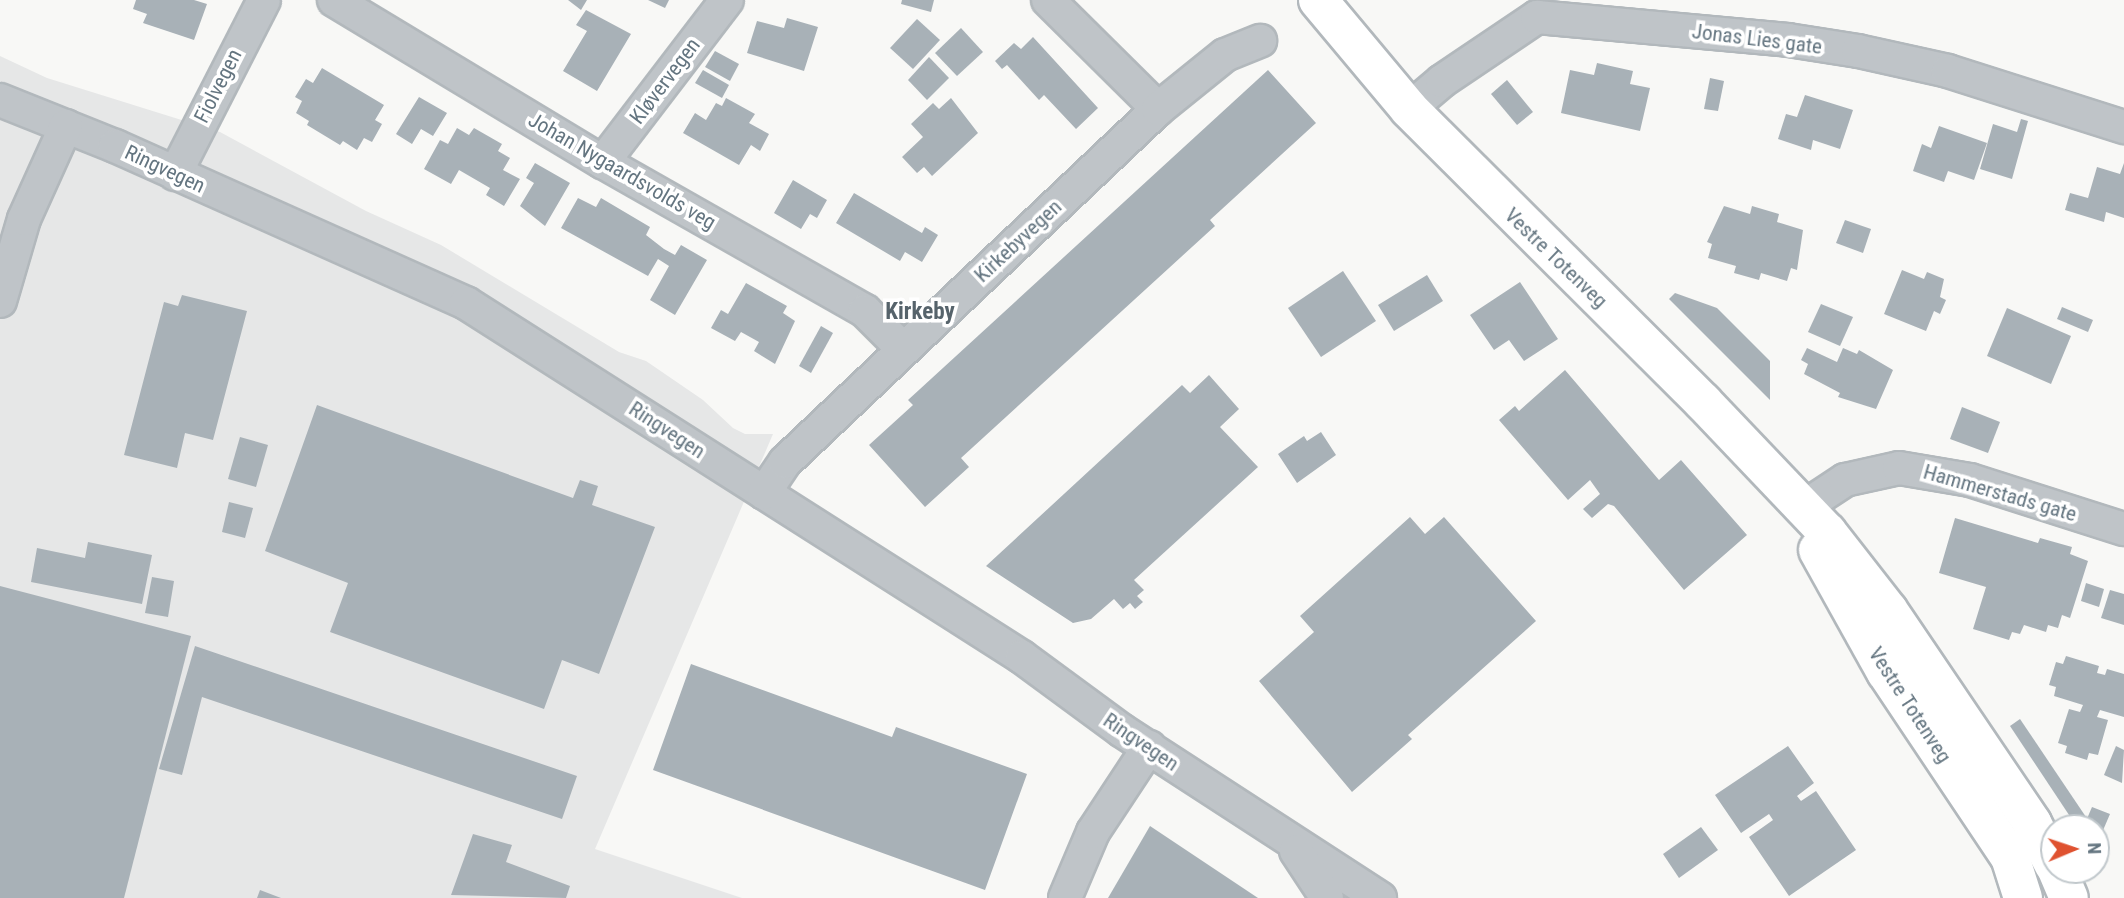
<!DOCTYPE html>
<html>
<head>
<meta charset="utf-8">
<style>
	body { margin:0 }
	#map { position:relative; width:2124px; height:898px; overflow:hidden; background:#f8f8f6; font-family:"Roboto Condensed",sans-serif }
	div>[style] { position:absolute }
	.built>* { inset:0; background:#e6e7e7 }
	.building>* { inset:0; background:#a8b1b7 }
	.roads { filter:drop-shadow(2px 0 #b2b8bc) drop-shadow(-2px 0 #b2b8bc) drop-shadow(0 2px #b2b8bc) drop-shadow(0 -2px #b2b8bc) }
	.minor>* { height:32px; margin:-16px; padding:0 16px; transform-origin:16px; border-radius:16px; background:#bfc4c8 }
	.secondary>* { height:38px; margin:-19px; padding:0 19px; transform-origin:19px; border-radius:19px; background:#fff }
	span { translate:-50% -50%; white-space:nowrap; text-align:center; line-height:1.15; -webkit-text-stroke:7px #fff; paint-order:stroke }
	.street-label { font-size:21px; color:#647580 }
	.neighbourhood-label { font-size:23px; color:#56636b; font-weight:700 }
	.north { position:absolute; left:2040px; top:814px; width:70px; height:70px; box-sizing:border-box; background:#fff; border:2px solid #c1c8cc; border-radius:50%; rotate:88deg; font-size:19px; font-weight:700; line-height:28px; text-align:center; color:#647580 }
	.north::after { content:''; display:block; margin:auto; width:24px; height:32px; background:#df5230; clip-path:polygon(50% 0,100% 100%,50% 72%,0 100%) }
</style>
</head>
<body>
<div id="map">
	<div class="built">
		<div style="clip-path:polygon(0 56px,47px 78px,220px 132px,366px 211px,441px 245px,619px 352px,646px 361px,703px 400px,733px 428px,745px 434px,773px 434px,595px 849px,742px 898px,0 898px)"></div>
	</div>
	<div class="building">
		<div style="clip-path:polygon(136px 0,194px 0,207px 4px,194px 40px,143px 23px,147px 14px,133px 9px)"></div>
		<div style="clip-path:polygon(568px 0,587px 0,581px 10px)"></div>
		<div style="clip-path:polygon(648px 0,669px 0,665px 8px)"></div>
		<div style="clip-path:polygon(902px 0,934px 0,931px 12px,901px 4px)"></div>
		<div style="clip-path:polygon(586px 10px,631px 34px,597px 91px,563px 71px,587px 31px,576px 25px)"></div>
		<div style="clip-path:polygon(787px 18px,818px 27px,804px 71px,747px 53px,757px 21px,784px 28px)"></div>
		<div style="clip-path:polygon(917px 19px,940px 40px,913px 69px,890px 48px)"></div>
		<div style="clip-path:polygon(961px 28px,983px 52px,957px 76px,935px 53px)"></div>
		<div style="clip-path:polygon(1033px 37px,1098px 108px,1076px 129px,1044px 95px,1039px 100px,1007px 65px,1002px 69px,995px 61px,1014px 43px,1021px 49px)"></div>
		<div style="clip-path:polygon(715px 51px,739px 64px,730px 81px,705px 67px)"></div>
		<div style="clip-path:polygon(929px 57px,949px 78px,927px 100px,908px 80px)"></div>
		<div style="clip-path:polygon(1597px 63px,1633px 71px,1630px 84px,1650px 88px,1640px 131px,1561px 113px,1570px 70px,1594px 75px)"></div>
		<div style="clip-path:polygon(322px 68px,384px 105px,375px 120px,382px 124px,372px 142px,364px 138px,357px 150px,343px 141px,340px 145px,307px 125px,309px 121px,296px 113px,302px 101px,295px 97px,306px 79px,313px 83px)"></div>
		<div style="clip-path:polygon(703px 70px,729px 85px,722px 98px,695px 83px)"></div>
		<div style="clip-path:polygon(1268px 70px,1316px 123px,1210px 220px,1215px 226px,961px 458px,969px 467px,925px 507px,869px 445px,913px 405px,908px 400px)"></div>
		<div style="clip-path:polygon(1710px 78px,1724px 81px,1718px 111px,1704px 109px)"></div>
		<div style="clip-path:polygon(1507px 80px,1533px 112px,1517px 125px,1491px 94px)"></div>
		<div style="clip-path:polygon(1805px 95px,1853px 110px,1840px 149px,1813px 140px,1811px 150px,1778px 139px,1786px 114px,1797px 117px)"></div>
		<div style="clip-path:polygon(419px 97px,447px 113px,433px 136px,421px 129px,412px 144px,396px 134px)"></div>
		<div style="clip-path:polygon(726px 98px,755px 114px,749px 123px,769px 134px,760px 151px,751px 145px,739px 165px,683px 133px,695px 113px,706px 120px,716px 103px,722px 106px)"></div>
		<div style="clip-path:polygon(951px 98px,978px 133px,932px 176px,924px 167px,917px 173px,902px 157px,923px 137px,911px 124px,933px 103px,939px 109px)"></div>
		<div style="clip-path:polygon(2021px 119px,2028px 121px,2012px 179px,1980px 169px,1993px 124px,2017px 132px)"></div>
		<div style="clip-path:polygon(1939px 126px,1987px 143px,1974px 180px,1948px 171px,1944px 182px,1913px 171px,1922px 144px,1931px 148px)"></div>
		<div style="clip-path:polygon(457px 128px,469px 135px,474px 128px,502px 144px,498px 151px,510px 158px,503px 170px,520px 179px,504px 206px,486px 195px,490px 188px,459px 170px,451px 184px,424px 169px,440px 140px,448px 144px)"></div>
		<div style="clip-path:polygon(535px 163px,570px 183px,545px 226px,520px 206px,534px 183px,526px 178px)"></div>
		<div style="clip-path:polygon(2124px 163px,2124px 218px,2106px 212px,2104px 222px,2065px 210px,2070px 193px,2088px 198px,2097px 167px,2120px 174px)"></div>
		<div style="clip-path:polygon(793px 180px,827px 200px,817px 218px,810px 214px,801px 229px,774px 213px)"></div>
		<div style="clip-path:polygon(854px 193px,922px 233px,925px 227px,938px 235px,922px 262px,905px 252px,900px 261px,836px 223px)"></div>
		<div style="clip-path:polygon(578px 198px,596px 207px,601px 198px,650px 227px,646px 235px,664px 249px,675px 255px,681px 245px,707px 260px,675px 315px,650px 300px,669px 266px,658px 259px,648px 276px,561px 228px)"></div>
		<div style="clip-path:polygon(1724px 206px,1750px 214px,1752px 206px,1779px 214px,1777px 222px,1803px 230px,1797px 270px,1791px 268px,1787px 281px,1761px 273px,1759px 280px,1734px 273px,1736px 266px,1708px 258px,1712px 244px,1707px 242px)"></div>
		<div style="clip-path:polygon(1845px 220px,1871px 229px,1863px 253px,1836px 243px)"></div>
		<div style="clip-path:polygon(1902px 270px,1924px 279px,1927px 272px,1944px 279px,1940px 297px,1946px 300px,1940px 314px,1934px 311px,1926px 331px,1884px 314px)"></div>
		<div style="clip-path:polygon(1343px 271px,1376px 321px,1321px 357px,1288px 308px)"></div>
		<div style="clip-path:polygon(1427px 275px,1443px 301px,1394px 331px,1378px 305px)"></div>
		<div style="clip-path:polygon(1520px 282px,1558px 339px,1524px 361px,1509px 340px,1494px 350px,1470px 315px)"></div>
		<div style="clip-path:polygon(746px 283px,787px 306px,783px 313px,795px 321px,775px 364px,754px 351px,759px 342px,741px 332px,735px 341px,711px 328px,721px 310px,728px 314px)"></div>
		<div style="clip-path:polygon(1675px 293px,1717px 308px,1770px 361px,1770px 400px,1669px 299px)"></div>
		<div style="clip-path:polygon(182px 295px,247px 311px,213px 440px,185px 433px,177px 468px,124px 455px,164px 302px,178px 306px)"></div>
		<div style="clip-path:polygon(1821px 304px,1853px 317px,1840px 346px,1808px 332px)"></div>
		<div style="clip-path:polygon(2062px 307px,2093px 320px,2088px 332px,2057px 319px)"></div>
		<div style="clip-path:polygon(2007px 308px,2071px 336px,2051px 384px,1987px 356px)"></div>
		<div style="clip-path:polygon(821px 326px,833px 333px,811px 373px,799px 366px)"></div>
		<div style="clip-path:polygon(1807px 348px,1837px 362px,1843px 348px,1857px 354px,1859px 350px,1893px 370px,1876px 409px,1838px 397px,1840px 393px,1804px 374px,1808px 364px,1801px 360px)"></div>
		<div style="clip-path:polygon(1565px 370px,1659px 480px,1681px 460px,1747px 535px,1684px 590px,1614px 506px,1608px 504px,1592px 518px,1583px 509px,1600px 494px,1590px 480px,1568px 500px,1499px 420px,1515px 406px,1519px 411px)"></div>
		<div style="clip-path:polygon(1209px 375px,1239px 409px,1220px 427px,1258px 467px,1134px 580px,1144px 590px,1137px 596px,1143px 602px,1135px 609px,1130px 603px,1123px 609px,1114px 599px,1091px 619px,1073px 623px,986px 566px,1182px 385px,1190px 393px)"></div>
		<div style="clip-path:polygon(317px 405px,573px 498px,580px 480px,598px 486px,592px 505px,655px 527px,599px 674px,562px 660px,544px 709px,330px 632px,348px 583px,265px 551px)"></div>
		<div style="clip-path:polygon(1962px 407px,2000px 422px,1988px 453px,1950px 439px)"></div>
		<div style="clip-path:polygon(1321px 432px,1336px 455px,1297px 483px,1278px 454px,1304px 436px,1307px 441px)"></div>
		<div style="clip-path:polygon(240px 437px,268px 445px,256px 487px,228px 479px)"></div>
		<div style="clip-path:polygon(229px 502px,253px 508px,245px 538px,222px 532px)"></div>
		<div style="clip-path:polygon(1410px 517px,1425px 534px,1444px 517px,1536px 621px,1408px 735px,1412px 739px,1352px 792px,1259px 681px,1314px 632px,1300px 616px)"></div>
		<div style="clip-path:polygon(1955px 518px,2038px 543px,2040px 538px,2072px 547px,2070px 554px,2088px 561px,2070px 618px,2062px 615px,2058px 628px,2048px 625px,2046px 632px,2024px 625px,2020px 634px,2012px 632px,2009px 640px,1973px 629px,1986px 587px,1939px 573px)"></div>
		<div style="clip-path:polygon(88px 542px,152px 555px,142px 604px,31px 582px,37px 548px,85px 558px)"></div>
		<div style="clip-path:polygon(152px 577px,174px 581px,168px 617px,145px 613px)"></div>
		<div style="clip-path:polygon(2086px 583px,2104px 589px,2099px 607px,2081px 601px)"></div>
		<div style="clip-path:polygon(0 586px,191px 636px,124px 898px,0 898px)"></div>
		<div style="clip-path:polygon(2110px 590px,2124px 594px,2124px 625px,2101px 618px)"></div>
		<div style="clip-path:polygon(195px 646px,577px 776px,562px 819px,202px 697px,182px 775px,159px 769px)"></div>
		<div style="clip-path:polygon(2066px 656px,2099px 666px,2097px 673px,2105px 675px,2107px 669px,2124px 674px,2124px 717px,2100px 710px,2097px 717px,2108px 720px,2098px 755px,2089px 753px,2087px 760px,2065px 753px,2067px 746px,2058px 743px,2069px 709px,2080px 712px,2083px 705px,2054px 696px,2056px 687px,2049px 685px,2056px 662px,2063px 664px)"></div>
		<div style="clip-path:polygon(691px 664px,892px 737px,896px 727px,1027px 774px,985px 890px,653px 770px)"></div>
		<div style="clip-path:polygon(2020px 719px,2086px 817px,2075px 824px,2010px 726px)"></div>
		<div style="clip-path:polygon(1788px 746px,1814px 783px,1797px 796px,1801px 801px,1816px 791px,1856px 850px,1789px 896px,1749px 837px,1773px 820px,1769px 814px,1741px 833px,1715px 795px)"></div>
		<div style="clip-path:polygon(2116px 746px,2124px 750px,2122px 783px,2104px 775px)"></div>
		<div style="clip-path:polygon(2092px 807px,2110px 814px,2098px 842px,2096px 828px,2083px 828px)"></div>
		<div style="clip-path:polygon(1150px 826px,1258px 898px,1108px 898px)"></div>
		<div style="clip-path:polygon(1701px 827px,1718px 850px,1679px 878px,1663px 854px)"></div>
		<div style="clip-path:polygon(473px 834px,512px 845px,506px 862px,570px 886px,566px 898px,451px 895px)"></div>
		<div style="clip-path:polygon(260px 890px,281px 898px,257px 898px)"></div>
	</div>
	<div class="roads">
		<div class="minor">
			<div style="left:334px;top:0;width:314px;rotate:31.1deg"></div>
			<div style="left:603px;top:162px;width:301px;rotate:29.6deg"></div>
			<div style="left:865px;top:311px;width:54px;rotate:45deg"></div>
			<div style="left:1048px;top:0;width:155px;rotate:44.7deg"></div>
			<div style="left:0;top:100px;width:124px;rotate:21.8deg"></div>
			<div style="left:115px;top:146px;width:385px;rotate:24.1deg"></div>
			<div style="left:466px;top:303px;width:659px;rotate:32.48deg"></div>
			<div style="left:1022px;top:657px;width:123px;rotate:36.4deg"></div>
			<div style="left:1121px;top:730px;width:309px;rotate:33deg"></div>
			<div style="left:1409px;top:109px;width:43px;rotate:-40.3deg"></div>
			<div style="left:1442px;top:81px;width:115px;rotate:-34deg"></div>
			<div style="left:1537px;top:17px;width:252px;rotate:5.2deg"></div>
			<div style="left:1788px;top:40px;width:71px;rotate:8.9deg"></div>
			<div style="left:1858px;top:51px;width:92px;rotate:12.5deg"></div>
			<div style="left:1948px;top:71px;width:185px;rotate:17.7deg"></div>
			<div style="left:603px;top:162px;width:204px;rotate:-52.6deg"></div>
			<div style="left:175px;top:174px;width:195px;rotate:-62.9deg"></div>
			<div style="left:0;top:301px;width:85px;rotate:-73.7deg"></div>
			<div style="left:24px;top:219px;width:102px;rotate:-65.7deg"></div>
			<div style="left:764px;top:493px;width:37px;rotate:-56deg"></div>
			<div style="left:785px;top:462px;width:514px;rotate:-43.42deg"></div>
			<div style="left:1158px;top:109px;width:86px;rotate:-38.9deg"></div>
			<div style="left:1225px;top:55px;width:38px;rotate:-22deg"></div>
			<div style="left:1801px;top:509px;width:53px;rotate:-33.4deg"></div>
			<div style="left:1845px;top:480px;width:55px;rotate:-12.5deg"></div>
			<div style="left:1899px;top:468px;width:72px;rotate:9.6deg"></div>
			<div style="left:1970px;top:480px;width:162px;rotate:17.7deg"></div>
			<div style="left:1296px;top:851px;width:56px;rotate:56.6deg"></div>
			<div style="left:1065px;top:898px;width:72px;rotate:-67deg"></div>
			<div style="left:1093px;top:832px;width:102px;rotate:-56.6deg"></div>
		</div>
		<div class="secondary">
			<div style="left:1318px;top:0;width:142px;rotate:50.1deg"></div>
			<div style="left:1409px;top:109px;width:415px;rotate:44.9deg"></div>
			<div style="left:1703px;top:402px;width:180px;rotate:46.4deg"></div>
			<div style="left:1827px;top:532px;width:99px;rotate:52deg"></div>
			<div style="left:1888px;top:610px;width:257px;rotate:55.9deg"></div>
			<div style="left:2032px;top:823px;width:47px;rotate:62.4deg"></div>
			<div style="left:1818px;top:550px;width:140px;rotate:60.9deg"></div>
			<div style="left:1886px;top:672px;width:223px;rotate:56.2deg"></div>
			<div style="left:2010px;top:857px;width:43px;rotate:72.4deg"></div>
			<div style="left:2057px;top:870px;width:30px;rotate:67deg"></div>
		</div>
	</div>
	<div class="street-label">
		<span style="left:1757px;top:39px;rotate:7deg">Jonas Lies gate</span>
		<span style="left:665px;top:81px;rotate:-53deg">Kløvervegen</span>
		<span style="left:218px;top:86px;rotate:-63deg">Fiolvegen</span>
		<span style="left:165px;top:169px;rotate:25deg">Ringvegen</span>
		<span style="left:622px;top:171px;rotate:30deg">Johan Nygaardsvolds veg</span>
		<span style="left:1018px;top:241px;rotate:-43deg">Kirkebyvegen</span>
		<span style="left:1556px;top:258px;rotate:44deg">Vestre Totenveg</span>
		<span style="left:667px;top:430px;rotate:33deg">Ringvegen</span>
		<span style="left:2000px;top:493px;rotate:16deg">Hammerstads gate</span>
		<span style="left:1910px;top:705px;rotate:57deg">Vestre Totenveg</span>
		<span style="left:1141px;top:742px;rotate:34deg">Ringvegen</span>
	</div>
	<div class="neighbourhood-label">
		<span style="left:920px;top:312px">Kirkeby</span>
	</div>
	<div class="north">N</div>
</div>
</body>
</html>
